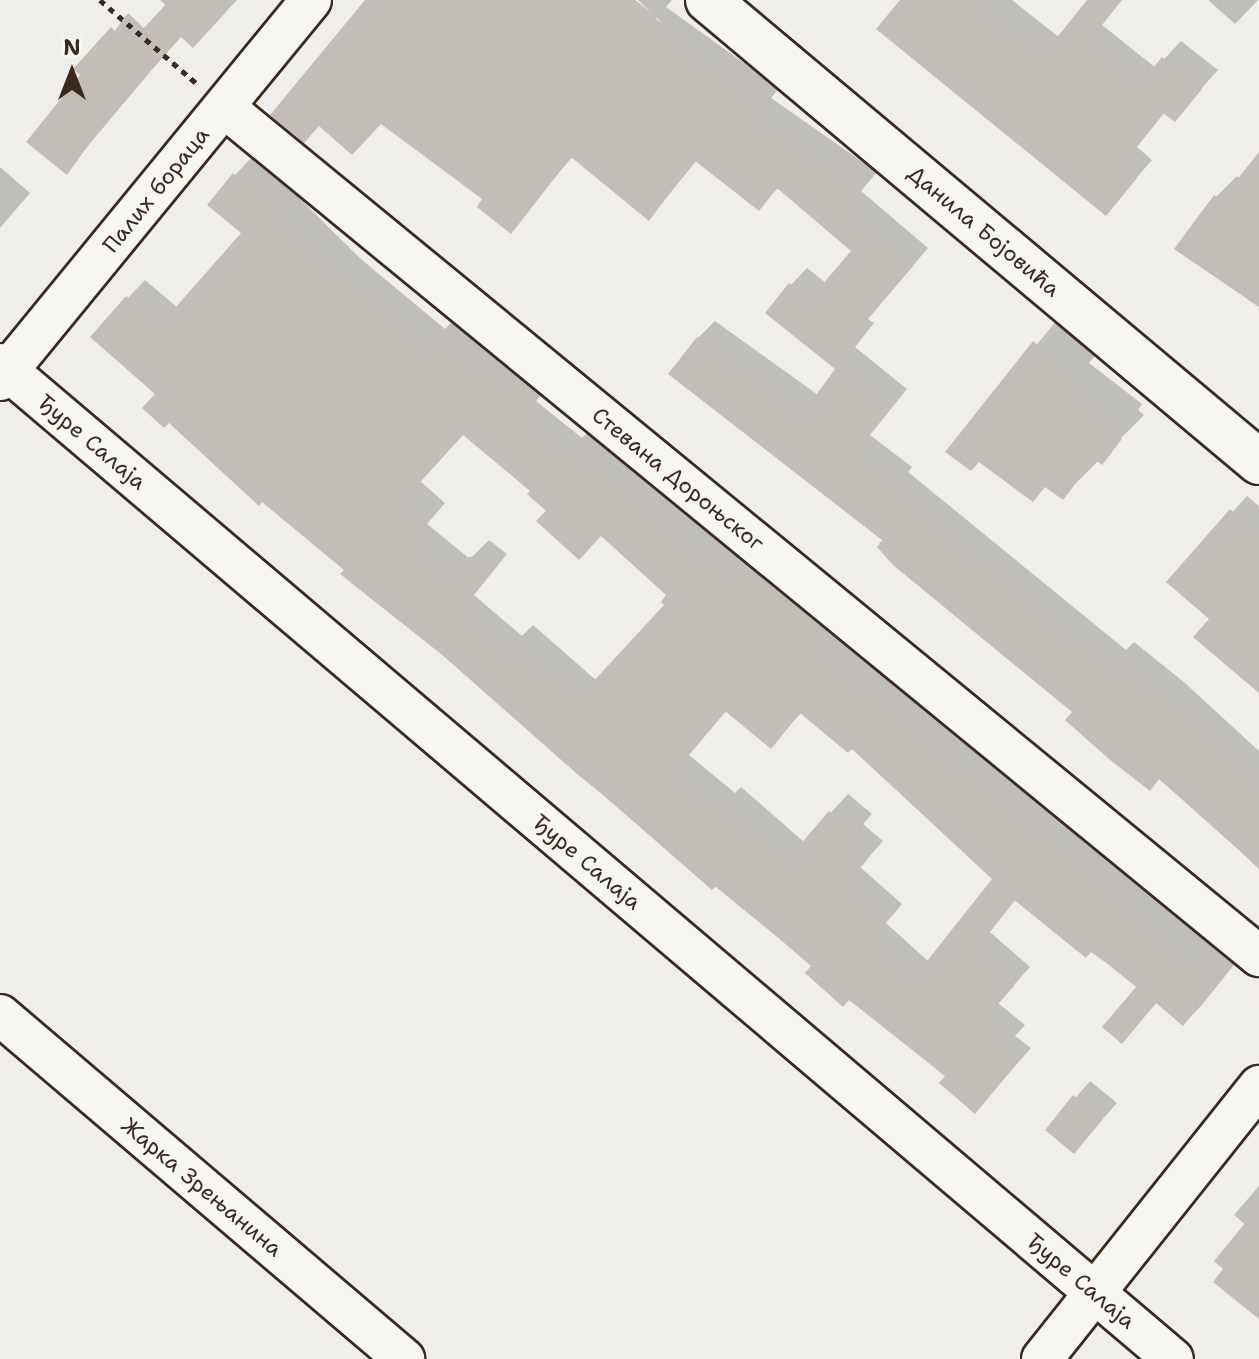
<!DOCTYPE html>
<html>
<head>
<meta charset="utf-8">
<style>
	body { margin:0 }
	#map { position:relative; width:1259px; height:1359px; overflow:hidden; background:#efeeea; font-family:"Shantell Sans",sans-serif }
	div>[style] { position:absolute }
	.shadow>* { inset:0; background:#0003 }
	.building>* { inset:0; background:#c2bdb7 }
	.path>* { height:5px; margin-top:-2.5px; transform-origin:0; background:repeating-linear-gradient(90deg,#3b2a1e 0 6px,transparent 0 12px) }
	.roads { filter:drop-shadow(2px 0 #3b2a1e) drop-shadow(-2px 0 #3b2a1e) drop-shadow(0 2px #3b2a1e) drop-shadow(0 -2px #3b2a1e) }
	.minor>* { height:40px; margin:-20px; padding:0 20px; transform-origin:20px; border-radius:20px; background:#f6f6f2 }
	.primary>* { height:44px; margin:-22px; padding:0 22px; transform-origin:22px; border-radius:22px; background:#f6f6f2 }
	span { translate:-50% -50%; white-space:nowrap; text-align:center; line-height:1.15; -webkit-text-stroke:7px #f6f6f2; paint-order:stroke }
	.street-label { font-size:22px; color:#3b2a1e }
	.north { position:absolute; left:32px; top:32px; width:80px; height:80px; -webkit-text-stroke:6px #f6f6f2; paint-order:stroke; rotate:0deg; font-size:22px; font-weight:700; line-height:32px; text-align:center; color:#3b2a1e }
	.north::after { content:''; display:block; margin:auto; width:28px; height:36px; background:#3b2a1e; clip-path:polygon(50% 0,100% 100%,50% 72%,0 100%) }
</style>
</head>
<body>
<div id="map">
	<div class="shadow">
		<div style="clip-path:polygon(160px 0,237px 0,193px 46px,181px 35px,66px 172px,82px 75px,128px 13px,145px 29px,167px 6px)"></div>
		<div style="clip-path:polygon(407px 0,631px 0,664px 25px,638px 0,672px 0,666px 7px,779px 88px,771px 98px,877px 172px,861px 191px,928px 248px,868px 319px,874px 323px,855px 347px,907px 389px,870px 435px,912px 467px,908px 472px,1126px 650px,1134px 642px,1185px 683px,1259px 751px,1259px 869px,1161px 777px,1150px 788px,1074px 712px,885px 540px,698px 338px,715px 321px,818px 395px,838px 369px,791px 285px,807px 268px,826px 283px,854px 250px,779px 187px,759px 208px,697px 160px,649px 219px,573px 156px,510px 231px,485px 199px,382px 122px)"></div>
		<div style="clip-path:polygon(901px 0,1012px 0,1060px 38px,1090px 0,1122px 0,1102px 25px,1156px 68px,1181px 41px,1218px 70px,1174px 119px,1165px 112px,1137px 147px,1152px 160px,1106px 213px)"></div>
		<div style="clip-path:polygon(1208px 0,1258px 0,1235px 24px)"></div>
		<div style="clip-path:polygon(1259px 155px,1259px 307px,1177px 249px,1216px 197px,1237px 176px,1240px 179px)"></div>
		<div style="clip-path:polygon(evenodd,252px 157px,257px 161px,261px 157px,293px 183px,289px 188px,362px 260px,445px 329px,457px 316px,551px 383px,536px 401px,582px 438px,592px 428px,720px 540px,727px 533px,1164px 900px,1161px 904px,1234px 965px,1201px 1006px,1183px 1024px,1157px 1002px,1122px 1041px,1139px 986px,1016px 899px,990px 932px,1030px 967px,998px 1003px,1025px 1025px,1015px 1036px,1031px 1048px,975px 1111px,948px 1076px,576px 773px,346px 570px,158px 393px,128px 298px,145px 280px,178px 308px,244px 233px,235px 175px,252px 157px,464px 433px,533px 491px,601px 534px,669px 595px,667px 605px,597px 681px,533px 625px,522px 636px,474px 595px,507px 554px,489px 540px,470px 559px,427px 524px,445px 503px,420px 481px,464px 433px,252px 157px,727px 710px,770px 746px,802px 712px,852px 746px,995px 879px,929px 962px,886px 923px,902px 904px,860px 867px,883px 841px,863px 824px,872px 814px,848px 794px,804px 842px,741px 787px,735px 793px,689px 755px,727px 710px)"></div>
		<div style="clip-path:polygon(0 167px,30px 193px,0 228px)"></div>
		<div style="clip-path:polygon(1058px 319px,1095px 356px,1089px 363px,1142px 404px,1138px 410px,1144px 415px,1062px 497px,1046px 485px,948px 451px)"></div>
		<div style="clip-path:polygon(1247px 496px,1259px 506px,1259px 691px,1212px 619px,1169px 582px)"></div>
		<div style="clip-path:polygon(1090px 1081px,1117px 1103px,1074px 1151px,1048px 1130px)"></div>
		<div style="clip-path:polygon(1259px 1186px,1259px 1316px,1226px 1268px,1246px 1225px,1234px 1215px)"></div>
	</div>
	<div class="building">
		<div style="clip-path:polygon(170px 0,212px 0,226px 12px,193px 48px,181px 37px,104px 123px,67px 175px,26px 142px,80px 75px,73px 69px,111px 27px,129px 44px)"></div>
		<div style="clip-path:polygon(365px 0,635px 0,657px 17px,651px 25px,764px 105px,756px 115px,862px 190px,846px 208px,913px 266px,853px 336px,859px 341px,840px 365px,892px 407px,855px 452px,897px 485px,893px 490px,1109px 666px,1116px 658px,1169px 700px,1259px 784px,1259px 868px,1159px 779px,1150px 791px,1109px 759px,1065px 720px,1072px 712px,893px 565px,877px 547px,882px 540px,668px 374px,697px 337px,803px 413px,835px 369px,765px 313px,789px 283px,810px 299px,851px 251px,777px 188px,759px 211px,694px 160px,649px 221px,571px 157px,511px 234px,477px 207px,482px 199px,381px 124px,352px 155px,319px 126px,304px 143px,270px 115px)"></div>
		<div style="clip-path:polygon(900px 0,972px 0,1043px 55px,1087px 0,1120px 0,1086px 43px,1139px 85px,1162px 57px,1202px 89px,1175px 122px,1163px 113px,1121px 165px,1137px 178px,1106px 216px,876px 29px)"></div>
		<div style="clip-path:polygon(1259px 152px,1259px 307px,1174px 249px,1214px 195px,1221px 200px)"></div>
		<div style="clip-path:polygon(evenodd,233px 173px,238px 178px,242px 173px,277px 202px,272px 207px,344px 277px,427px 346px,438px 332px,502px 384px,507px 378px,535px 402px,520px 420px,563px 455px,573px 444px,701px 557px,708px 550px,736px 576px,745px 565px,831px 639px,822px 650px,1148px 919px,1145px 923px,1218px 984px,1183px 1026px,1156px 1003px,1122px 1044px,1102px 1027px,1136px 987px,1092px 951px,1086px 958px,1014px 900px,973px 951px,1014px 986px,982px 1022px,1008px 1044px,999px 1054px,1014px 1067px,975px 1114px,939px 1083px,945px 1076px,849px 1000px,843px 1007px,805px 973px,811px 966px,717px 885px,712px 890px,446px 658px,340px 574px,344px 570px,262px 502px,259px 506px,169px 423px,164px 428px,142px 408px,155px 394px,90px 337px,126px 296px,160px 325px,241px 233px,207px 205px,233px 173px,463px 435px,530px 491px,527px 494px,546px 511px,536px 521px,579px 560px,601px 536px,666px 595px,661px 602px,664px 605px,578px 698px,513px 642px,504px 653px,458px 613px,491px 573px,470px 556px,453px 577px,411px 542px,429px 522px,404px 500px,463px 435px,233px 173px,725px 711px,771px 749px,800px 713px,848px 753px,852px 749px,992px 879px,912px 980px,870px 942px,886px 923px,844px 886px,867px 860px,847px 843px,856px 833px,829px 811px,787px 860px,722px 803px,716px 809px,673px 774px,725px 711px)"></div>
		<div style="clip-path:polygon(1033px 341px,1073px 380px,1067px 388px,1120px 428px,1116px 434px,1122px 439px,1102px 465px,1094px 459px,1063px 500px,1045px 487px,1033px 502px,979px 462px,971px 471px,945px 452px)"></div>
		<div style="clip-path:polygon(1230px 509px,1259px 534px,1259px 693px,1193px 637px,1209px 619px,1166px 582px)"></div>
		<div style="clip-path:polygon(1073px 1095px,1103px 1119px,1074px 1154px,1045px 1130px)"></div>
		<div style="clip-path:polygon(1259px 1206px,1259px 1319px,1213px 1282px,1223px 1269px,1214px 1261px)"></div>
	</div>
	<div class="path">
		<div style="left:100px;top:0;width:127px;rotate:40.8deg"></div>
	</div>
	<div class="roads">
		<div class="minor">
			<div style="left:224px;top:107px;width:1339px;rotate:39.36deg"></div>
			<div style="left:0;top:364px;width:1538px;rotate:40.31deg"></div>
			<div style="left:0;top:380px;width:491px;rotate:-50.7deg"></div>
			<div style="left:0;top:1015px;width:531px;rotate:40.41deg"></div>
			<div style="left:1042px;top:1359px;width:349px;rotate:-51.5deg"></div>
		</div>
		<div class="primary">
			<div style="left:708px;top:0;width:719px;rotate:39.98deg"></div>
		</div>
	</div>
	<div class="street-label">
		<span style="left:156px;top:190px;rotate:-51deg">Палих бораца</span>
		<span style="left:984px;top:231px;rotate:40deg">Данила Бојовића</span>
		<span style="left:92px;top:442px;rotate:40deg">Ђуре Салаја</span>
		<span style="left:678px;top:479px;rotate:39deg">Стевана Дороњског</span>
		<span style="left:587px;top:862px;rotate:40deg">Ђуре Салаја</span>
		<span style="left:202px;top:1187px;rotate:40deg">Жарка Зрењанина</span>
		<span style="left:1081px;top:1281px;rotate:40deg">Ђуре Салаја</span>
	</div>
	<div class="north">N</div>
</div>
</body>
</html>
